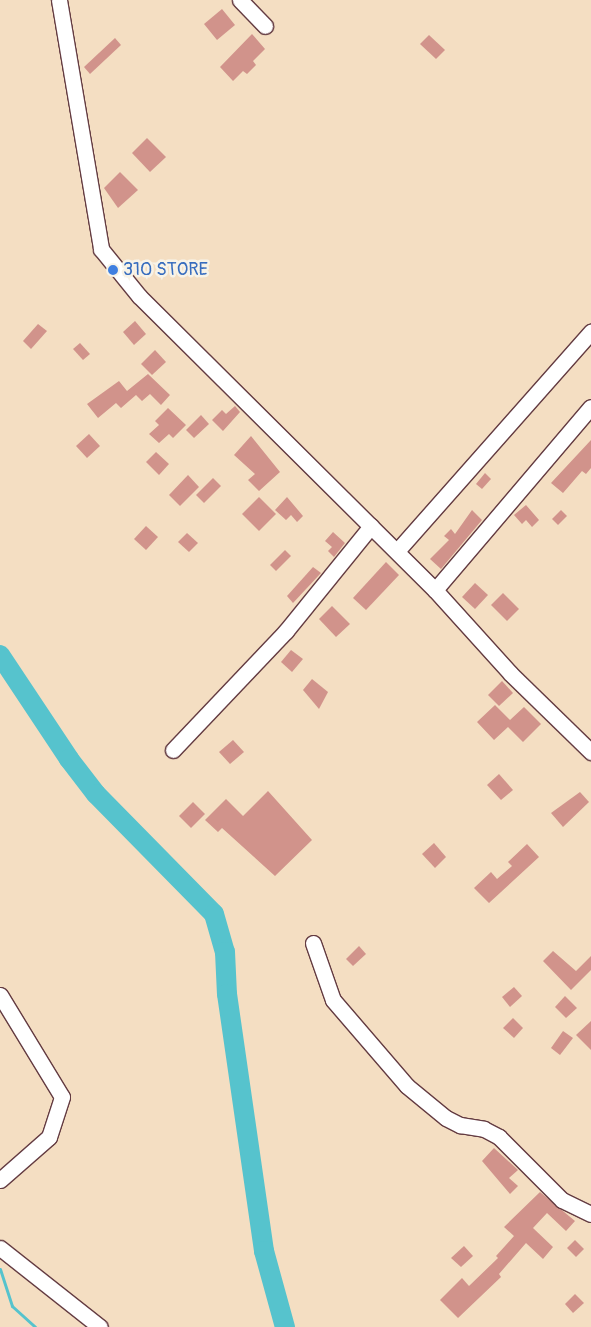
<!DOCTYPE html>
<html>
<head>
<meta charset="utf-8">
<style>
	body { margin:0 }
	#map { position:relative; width:591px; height:1327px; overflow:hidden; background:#f4dec2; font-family:Pangolin,sans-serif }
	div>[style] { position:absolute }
	.stream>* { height:3px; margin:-1.5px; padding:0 1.5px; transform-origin:1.5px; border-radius:1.5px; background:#56c3cd }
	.river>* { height:20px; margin:-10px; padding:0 10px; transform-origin:10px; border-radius:10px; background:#56c3cd }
	.building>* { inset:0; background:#d1938b }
	.roads { filter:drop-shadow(1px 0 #643c42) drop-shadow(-1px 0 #643c42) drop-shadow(0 1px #643c42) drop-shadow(0 -1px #643c42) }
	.minor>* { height:15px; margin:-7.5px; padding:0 7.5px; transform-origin:7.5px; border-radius:7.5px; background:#fff }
	.dots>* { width:14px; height:14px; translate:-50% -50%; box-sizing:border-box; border:2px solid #f7f3e8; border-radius:50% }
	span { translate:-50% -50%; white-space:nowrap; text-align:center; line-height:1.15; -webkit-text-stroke:5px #f7f3e8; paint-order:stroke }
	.shop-label { font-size:18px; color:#366cbe }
	.left { translate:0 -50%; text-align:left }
</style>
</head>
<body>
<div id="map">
	<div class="stream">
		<div style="left:0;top:1269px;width:39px;rotate:72deg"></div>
		<div style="left:12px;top:1306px;width:31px;rotate:42deg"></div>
	</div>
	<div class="river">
		<div style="left:0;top:655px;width:125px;rotate:56.4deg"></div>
		<div style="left:69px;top:759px;width:44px;rotate:52.4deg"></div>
		<div style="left:96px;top:794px;width:168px;rotate:45.5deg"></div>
		<div style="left:214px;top:914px;width:40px;rotate:74deg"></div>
		<div style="left:225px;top:952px;width:42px;rotate:87.3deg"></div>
		<div style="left:227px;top:994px;width:260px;rotate:81.8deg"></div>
		<div style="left:264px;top:1251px;width:79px;rotate:74.6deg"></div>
	</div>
	<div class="building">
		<div style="clip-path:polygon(222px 9px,235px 25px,217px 40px,204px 24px)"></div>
		<div style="clip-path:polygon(252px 34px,265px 49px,253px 61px,256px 65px,247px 74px,243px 71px,233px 81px,220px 67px)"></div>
		<div style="clip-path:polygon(429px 35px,445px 50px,436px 59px,420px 44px)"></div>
		<div style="clip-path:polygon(115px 38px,121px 45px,90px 74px,84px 67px)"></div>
		<div style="clip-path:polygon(147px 138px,166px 157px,150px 172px,132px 153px)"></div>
		<div style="clip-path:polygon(120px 172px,138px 190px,118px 208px,104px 188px)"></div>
		<div style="clip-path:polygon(135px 321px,146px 334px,134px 345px,123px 332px)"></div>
		<div style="clip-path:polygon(38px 324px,47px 331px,31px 349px,23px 341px)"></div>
		<div style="clip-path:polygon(80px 343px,90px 354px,83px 360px,73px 349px)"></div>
		<div style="clip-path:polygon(155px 350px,166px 362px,152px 375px,141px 364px)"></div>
		<div style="clip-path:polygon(148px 374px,170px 395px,161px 405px,150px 394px,142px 401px,136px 395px,121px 408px,116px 403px,98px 418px,87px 404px,119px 381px,127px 391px)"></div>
		<div style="clip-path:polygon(235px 406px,240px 412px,223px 431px,212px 420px,222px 410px,226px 414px)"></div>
		<div style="clip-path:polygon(168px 408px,186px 425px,173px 438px,169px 434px,159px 443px,149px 434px,159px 425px,155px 421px)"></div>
		<div style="clip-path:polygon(201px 415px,209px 424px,194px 438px,186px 430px)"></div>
		<div style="clip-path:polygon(89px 434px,100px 446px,87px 458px,76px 446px)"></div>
		<div style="clip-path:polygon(251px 436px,280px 472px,259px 491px,248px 480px,255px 474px,234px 455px)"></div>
		<div style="clip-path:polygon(591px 440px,591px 468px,586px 474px,582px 471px,563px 493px,551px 483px)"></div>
		<div style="clip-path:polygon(156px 452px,169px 464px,159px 475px,146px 462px)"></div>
		<div style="clip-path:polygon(485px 473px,491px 479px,482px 489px,476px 484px)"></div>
		<div style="clip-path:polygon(188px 475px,199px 487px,180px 506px,169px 495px)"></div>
		<div style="clip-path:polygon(213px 478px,221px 486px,204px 503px,196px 495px)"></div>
		<div style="clip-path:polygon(259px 497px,276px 514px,259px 531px,242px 514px)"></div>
		<div style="clip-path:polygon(287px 497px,303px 516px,297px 522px,291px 515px,286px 520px,275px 510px)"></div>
		<div style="clip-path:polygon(526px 505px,539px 520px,532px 527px,526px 520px,522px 524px,514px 515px)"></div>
		<div style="clip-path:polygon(472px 510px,482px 520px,441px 569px,430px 559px,449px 540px,444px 536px,451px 529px,455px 534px)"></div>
		<div style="clip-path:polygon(561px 510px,567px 516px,558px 525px,552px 519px)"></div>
		<div style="clip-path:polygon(146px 526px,158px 537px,146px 550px,134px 539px)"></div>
		<div style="clip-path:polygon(333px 532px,345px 543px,334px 557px,328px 551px,332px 547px,325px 541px)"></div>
		<div style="clip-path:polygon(187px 533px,198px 543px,189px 552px,178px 542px)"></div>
		<div style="clip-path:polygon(285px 550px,291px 556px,276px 571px,270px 565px)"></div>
		<div style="clip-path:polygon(386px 562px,399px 575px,366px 610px,353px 598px)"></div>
		<div style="clip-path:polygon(313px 567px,321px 573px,293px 603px,287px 596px)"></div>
		<div style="clip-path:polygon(475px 583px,488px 595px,475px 609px,462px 597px)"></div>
		<div style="clip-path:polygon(503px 593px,519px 609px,507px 621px,491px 605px)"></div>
		<div style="clip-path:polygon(332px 606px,350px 624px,336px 637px,319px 619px)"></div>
		<div style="clip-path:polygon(291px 650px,303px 659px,292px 672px,281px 662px)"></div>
		<div style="clip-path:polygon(312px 679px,328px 692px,319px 709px,303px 690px)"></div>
		<div style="clip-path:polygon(502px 681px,513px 693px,499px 706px,488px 695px)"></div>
		<div style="clip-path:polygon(495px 705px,510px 720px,524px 707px,541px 724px,523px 742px,508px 727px,494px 740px,477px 722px)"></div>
		<div style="clip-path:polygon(233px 740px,244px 752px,230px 764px,219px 752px)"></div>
		<div style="clip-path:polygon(499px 774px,513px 790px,501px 800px,487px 785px)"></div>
		<div style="clip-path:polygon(268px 791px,312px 840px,275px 876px,222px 828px,218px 832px,205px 820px,226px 799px,243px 816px)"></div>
		<div style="clip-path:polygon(580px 792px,589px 802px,563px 827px,551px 813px)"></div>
		<div style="clip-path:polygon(193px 802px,205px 814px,191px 828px,179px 816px)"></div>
		<div style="clip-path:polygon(434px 843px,446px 857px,435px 868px,422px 854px)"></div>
		<div style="clip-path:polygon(527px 844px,539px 857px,489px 903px,474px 888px,491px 872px,497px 879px,512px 866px,508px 862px)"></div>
		<div style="clip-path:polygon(359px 946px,366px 954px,353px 966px,346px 959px)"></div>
		<div style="clip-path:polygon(553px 951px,576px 971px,591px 956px,591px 970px,571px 990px,543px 961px)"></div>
		<div style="clip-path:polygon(514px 987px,522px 996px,510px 1007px,502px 997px)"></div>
		<div style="clip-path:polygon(565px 996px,577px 1008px,566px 1018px,555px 1007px)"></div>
		<div style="clip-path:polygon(513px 1018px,523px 1028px,514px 1038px,503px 1028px)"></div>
		<div style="clip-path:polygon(591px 1021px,591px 1050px,576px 1035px)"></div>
		<div style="clip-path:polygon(563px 1031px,573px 1038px,560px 1055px,551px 1048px)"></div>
		<div style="clip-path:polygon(494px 1148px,518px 1170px,509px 1178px,518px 1186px,510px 1194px,482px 1161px)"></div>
		<div style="clip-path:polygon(540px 1192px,575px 1221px,566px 1231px,547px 1213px,533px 1228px,553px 1247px,543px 1259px,526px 1243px,499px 1274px,501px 1277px,458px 1318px,440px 1300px,462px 1278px,469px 1286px,498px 1258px,496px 1256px,514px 1236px,504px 1227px)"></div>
		<div style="clip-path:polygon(575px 1240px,584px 1249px,576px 1257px,567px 1248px)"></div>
		<div style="clip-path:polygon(464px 1246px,473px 1256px,461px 1267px,451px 1258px)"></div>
		<div style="clip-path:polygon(575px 1294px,584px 1303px,573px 1313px,565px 1304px)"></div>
	</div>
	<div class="roads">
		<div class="minor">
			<div style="left:59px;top:0;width:253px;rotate:80.4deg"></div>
			<div style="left:101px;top:249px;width:60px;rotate:51deg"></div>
			<div style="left:139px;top:296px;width:417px;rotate:44.8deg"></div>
			<div style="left:435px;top:590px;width:113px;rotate:47.9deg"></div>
			<div style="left:511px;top:674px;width:112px;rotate:44.3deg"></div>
			<div style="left:240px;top:0;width:36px;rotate:46deg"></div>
			<div style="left:397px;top:551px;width:293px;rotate:-48.5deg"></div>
			<div style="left:435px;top:590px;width:240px;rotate:-49.6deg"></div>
			<div style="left:173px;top:750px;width:164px;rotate:-46.5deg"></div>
			<div style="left:286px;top:631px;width:135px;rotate:-51deg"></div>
			<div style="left:313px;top:943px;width:60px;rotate:70.7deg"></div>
			<div style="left:333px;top:1000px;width:113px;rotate:49.3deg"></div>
			<div style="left:407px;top:1086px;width:50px;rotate:39.4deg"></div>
			<div style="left:446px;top:1118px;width:16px;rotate:27deg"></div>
			<div style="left:460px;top:1125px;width:24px;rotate:9deg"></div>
			<div style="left:484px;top:1129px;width:17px;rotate:28deg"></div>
			<div style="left:499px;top:1137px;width:89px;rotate:45deg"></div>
			<div style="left:562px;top:1200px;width:32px;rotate:26deg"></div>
			<div style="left:0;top:995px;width:119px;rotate:58.7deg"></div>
			<div style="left:62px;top:1097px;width:42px;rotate:108deg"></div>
			<div style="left:49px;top:1137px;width:65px;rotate:138.7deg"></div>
			<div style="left:0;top:1248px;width:127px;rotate:38.3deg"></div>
		</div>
	</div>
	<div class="dots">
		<div style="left:113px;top:270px;background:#3f7fe0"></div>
	</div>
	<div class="shop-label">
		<span class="left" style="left:123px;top:270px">310 STORE</span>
	</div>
</div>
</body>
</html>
